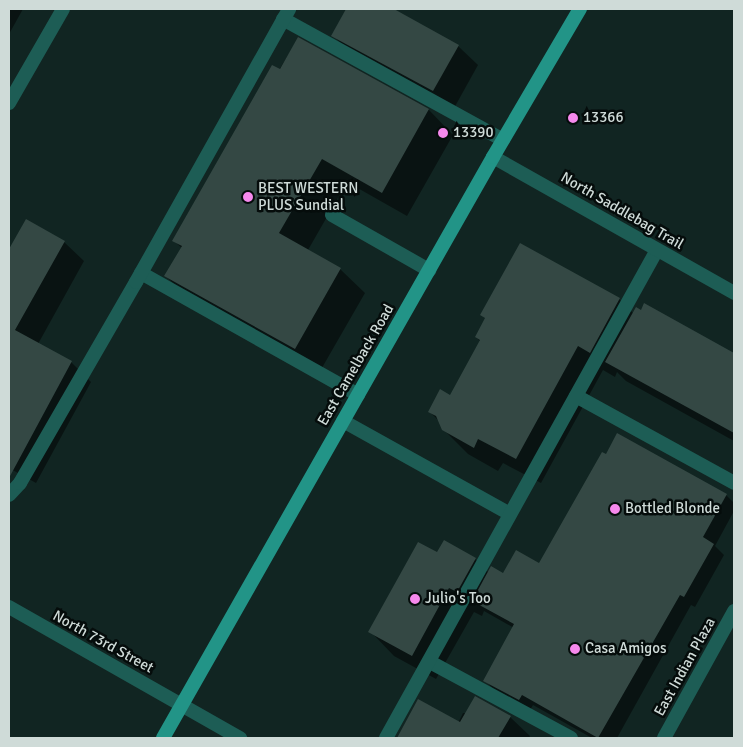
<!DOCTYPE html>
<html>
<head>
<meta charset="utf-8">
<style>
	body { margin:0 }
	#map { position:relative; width:743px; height:747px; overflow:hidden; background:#112522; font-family:Signika,sans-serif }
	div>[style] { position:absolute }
	.shadow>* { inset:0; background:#0007 }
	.building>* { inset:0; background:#344844 }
	.service>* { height:14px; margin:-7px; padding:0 7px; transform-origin:7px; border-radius:7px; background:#1d5d55 }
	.minor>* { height:14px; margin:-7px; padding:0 7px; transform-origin:7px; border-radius:7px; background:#1d5d55 }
	.primary>* { height:14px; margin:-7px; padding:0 7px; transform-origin:7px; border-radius:7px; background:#229487 }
	.dots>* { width:14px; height:14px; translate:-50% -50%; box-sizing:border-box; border:2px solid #050c0b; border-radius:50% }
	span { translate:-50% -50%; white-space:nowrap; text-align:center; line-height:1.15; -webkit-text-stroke:5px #050c0b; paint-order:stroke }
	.poi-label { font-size:15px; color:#cfdbd8 }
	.left { translate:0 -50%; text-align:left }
	.street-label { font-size:15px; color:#cfdbd8 }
	.frame { position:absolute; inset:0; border:10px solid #cfdbd8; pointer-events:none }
</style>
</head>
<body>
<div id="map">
	<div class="shadow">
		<div style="clip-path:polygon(9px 9px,23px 9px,9px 34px)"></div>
		<div style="clip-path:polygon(347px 9px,391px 9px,458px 46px,478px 65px,453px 110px,352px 55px,333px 35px)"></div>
		<div style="clip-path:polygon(298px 39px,429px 110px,453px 135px,407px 216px,347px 182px,308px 250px,340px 269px,365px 293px,319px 373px,190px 300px,166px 276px,182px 248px,174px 241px)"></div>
		<div style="clip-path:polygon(26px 221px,64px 242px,84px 261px,38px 344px,71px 362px,91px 382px,36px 483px,9px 468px,9px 252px)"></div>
		<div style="clip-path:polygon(520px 245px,619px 299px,633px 313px,641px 311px,645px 305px,734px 355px,734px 441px,626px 381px,617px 372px,615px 377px,603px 370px,541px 483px,503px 463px,498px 471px,468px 454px,443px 429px,440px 422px,429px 411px,451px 397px,481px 342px,476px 337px,486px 319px,482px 315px)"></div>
		<div style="clip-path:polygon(726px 495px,734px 503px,734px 511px,715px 546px,724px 555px,695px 607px,691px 605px,617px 738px,592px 738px,533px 705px,530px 710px,495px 691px,485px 680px,514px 628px,484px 611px,482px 616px,474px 612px,436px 679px,394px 656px,370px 631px,438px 554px,475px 559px,489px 573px,504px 575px,540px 565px)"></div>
		<div style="clip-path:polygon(419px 701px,458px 723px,463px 713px,510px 717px,530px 736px,529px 738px,398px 738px)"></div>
	</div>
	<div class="building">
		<div style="clip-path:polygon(346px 9px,394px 9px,459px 45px,433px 91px,331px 36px)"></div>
		<div style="clip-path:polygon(298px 37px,429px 109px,382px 193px,322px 159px,279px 233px,341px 268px,295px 349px,164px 276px,182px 246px,172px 241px,272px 65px,280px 69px)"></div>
		<div style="clip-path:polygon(26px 219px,65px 241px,15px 330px,72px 361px,9px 478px,9px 249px)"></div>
		<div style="clip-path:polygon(520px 243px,620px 298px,590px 353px,578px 346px,516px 459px,478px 439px,474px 448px,442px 430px,436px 416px,428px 412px,440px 389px,450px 395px,480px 340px,475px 337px,485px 318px,480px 315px)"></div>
		<div style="clip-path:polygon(644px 303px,734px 353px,734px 433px,605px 362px,636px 307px,641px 310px)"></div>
		<div style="clip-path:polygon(617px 433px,727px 494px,703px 537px,714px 544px,684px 597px,680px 595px,598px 738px,522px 695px,519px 700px,483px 681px,514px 624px,472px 601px,491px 566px,503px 573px,516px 550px,539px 563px,602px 452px,606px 454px)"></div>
		<div style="clip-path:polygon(444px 540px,476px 558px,457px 592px,449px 588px,412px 656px,368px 632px,418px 542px,437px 552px)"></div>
		<div style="clip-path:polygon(475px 696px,511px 716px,498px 738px,397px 738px,418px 699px,460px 722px)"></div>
	</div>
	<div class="service">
		<div style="left:283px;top:19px;width:251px;rotate:28.8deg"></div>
		<div style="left:332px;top:215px;width:112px;rotate:29.6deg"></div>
		<div style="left:141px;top:273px;width:249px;rotate:29.3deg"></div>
		<div style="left:576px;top:396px;width:180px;rotate:28.8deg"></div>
		<div style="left:343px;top:421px;width:191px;rotate:29.1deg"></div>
		<div style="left:9px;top:495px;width:16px;rotate:-47deg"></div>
		<div style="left:20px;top:483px;width:232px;rotate:-60deg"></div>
		<div style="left:136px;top:282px;width:313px;rotate:-60.7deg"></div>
		<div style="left:430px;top:662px;width:160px;rotate:28.3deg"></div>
		<div style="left:386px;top:738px;width:558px;rotate:-60.96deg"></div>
	</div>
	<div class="minor">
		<div style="left:9px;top:103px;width:108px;rotate:-60.1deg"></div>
		<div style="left:493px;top:157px;width:277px;rotate:29.4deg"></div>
		<div style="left:9px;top:607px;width:266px;rotate:29.6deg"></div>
		<div style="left:664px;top:738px;width:145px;rotate:-61.1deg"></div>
	</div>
	<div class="primary">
		<div style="left:163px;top:738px;width:668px;rotate:-60.4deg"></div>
		<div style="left:493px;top:157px;width:172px;rotate:-59.6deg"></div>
	</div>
	<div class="dots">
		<div style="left:573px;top:118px;background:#f689ed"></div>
		<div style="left:443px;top:133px;background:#f689ed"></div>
		<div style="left:248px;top:197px;background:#f689ed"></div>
		<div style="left:615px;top:509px;background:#f689ed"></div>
		<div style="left:415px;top:599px;background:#f689ed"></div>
		<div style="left:575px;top:649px;background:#f689ed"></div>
	</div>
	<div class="poi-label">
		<span class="left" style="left:583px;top:118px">13366</span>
		<span class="left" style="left:453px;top:133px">13390</span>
		<span class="left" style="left:258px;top:197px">BEST WESTERN<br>PLUS Sundial</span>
		<span class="left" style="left:625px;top:509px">Bottled Blonde</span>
		<span class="left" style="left:425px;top:599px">Julio's Too</span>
		<span class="left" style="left:585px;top:649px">Casa Amigos</span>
	</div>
	<div class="street-label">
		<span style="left:622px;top:211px;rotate:30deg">North Saddlebag Trail</span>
		<span style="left:356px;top:365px;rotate:-60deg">East Camelback Road</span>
		<span style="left:103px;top:642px;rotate:29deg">North 73rd Street</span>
		<span style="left:685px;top:667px;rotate:-61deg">East Indian Plaza</span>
	</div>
	<div class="frame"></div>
</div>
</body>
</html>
